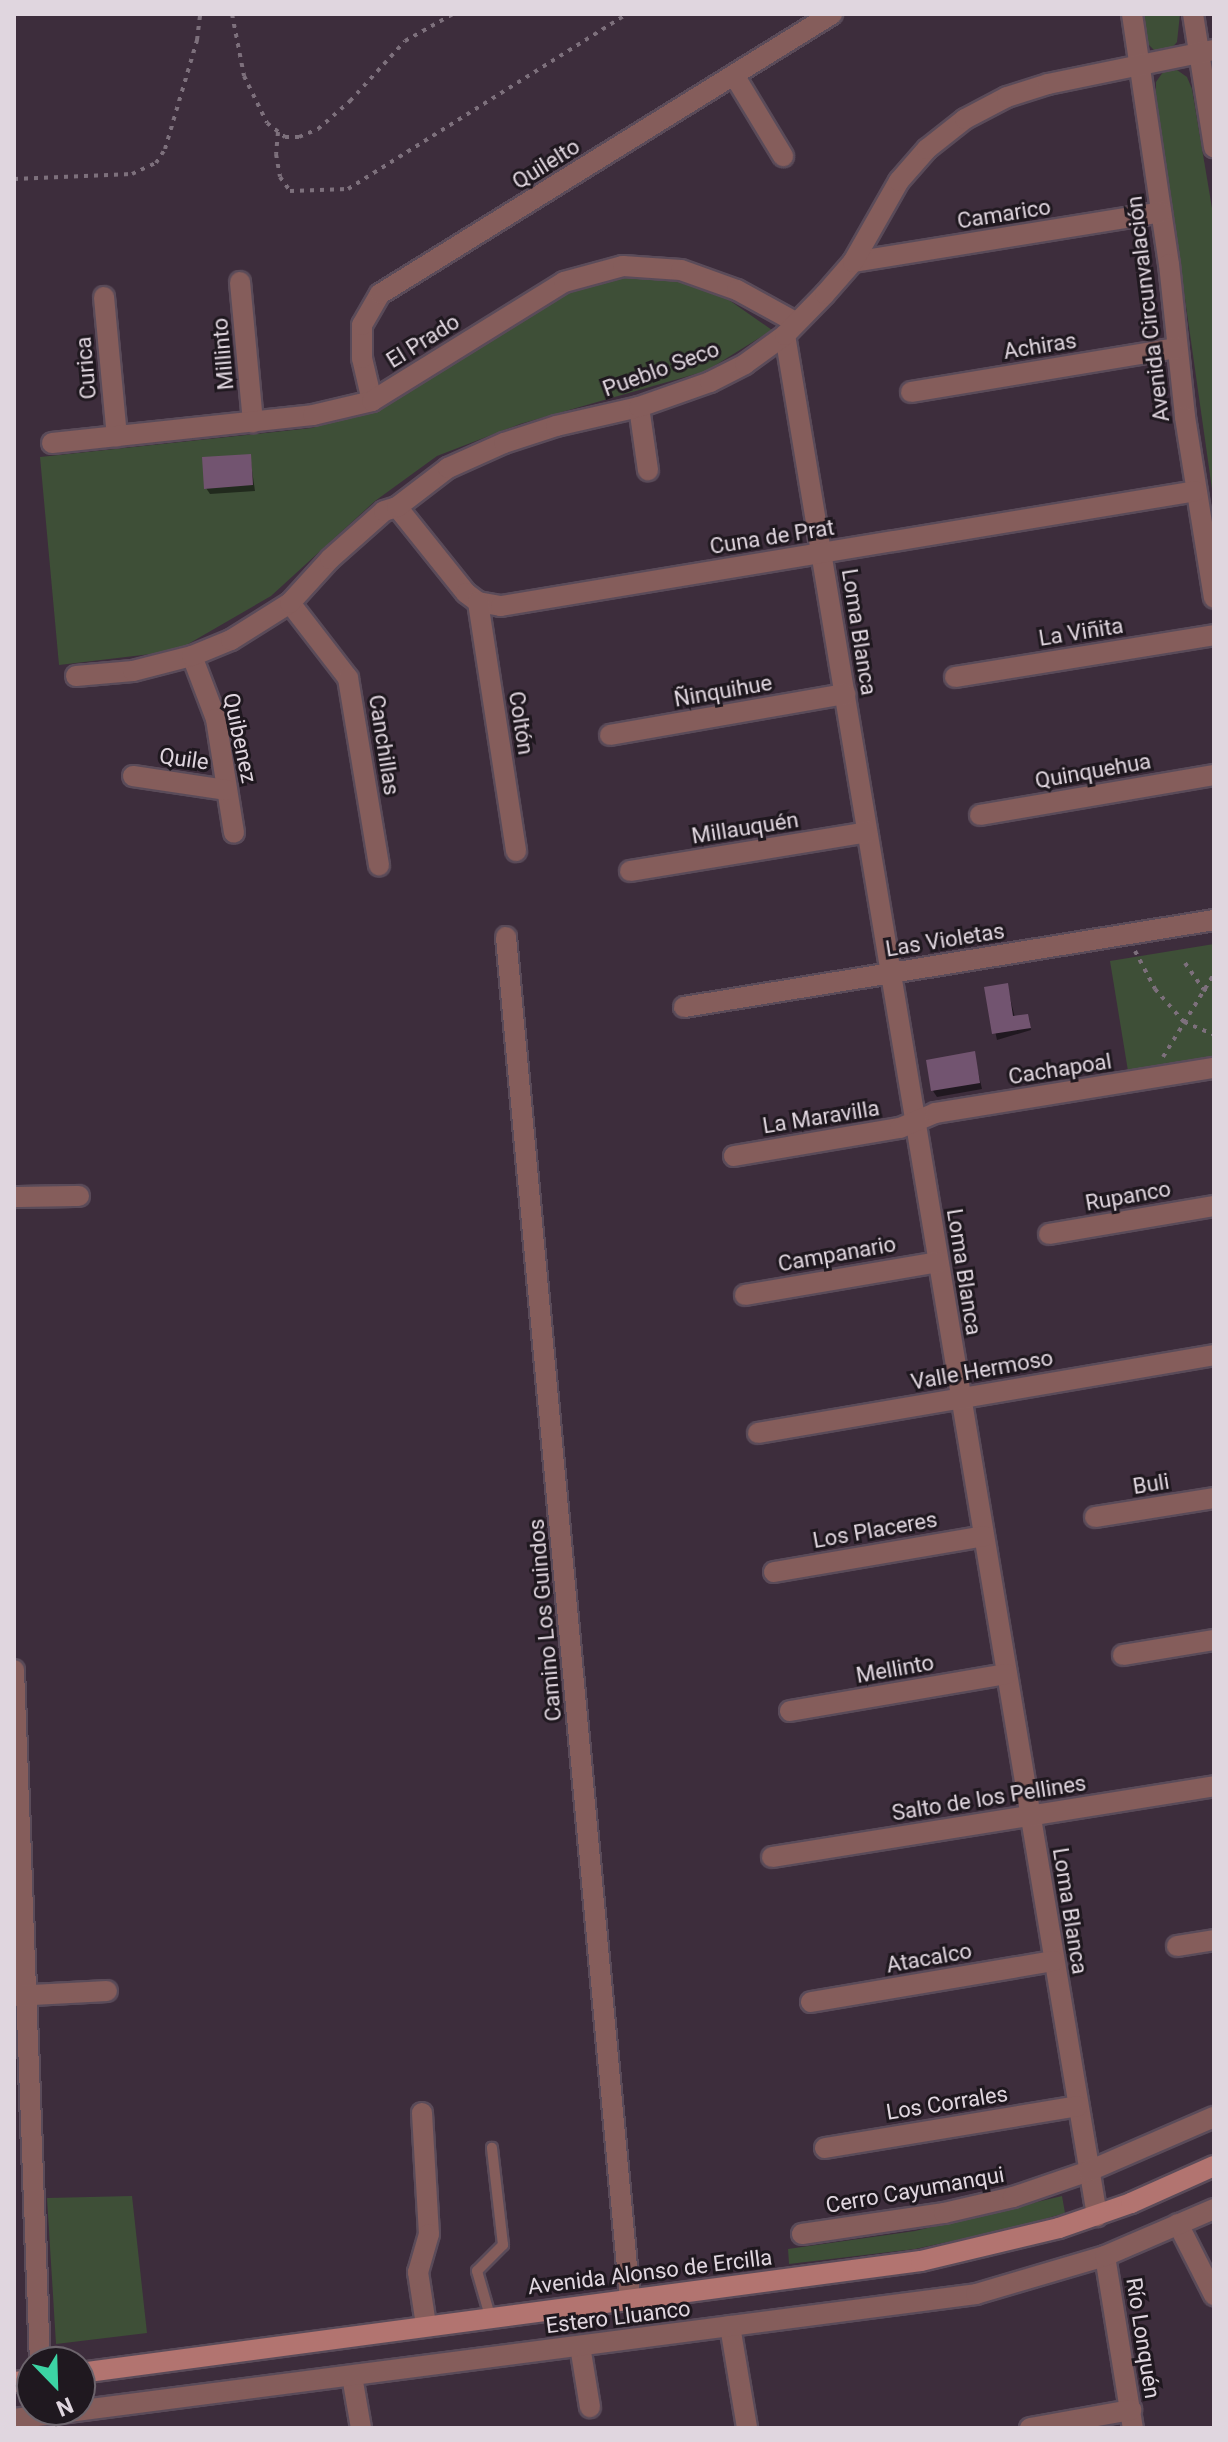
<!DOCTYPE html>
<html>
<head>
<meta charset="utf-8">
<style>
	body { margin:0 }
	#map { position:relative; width:1228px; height:2442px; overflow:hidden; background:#3d2d3c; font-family:Roboto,sans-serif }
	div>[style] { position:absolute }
	.green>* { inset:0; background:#3e4f37 }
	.shadow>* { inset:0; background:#0007 }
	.building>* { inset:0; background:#725470 }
	.path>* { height:4px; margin-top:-2px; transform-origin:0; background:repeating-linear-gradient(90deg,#7d707c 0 4px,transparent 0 10px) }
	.roads { filter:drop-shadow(2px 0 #5a4b59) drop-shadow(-2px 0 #5a4b59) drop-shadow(0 2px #5a4b59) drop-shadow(0 -2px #5a4b59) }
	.lane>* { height:10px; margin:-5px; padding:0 5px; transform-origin:5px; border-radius:5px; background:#855d5b }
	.street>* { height:20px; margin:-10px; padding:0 10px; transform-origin:10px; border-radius:10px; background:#855d5b }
	.secondary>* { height:20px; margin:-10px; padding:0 10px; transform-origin:10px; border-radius:10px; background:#b27470 }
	span { translate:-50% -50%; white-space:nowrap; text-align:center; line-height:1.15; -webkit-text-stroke:6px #1f181f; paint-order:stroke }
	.street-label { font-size:22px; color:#e0d6df }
	.frame { position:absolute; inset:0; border:16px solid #e0d6df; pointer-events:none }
	.north { position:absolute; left:16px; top:2346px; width:80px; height:80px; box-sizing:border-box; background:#1f181f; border:2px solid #6c646c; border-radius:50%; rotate:157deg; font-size:22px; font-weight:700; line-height:32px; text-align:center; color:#e0d6df }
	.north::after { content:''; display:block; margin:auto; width:28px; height:36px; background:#3cd4a4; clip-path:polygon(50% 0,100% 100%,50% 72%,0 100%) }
</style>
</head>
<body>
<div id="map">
	<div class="green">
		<div style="clip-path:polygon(1144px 14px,1180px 14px,1177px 42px,1169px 51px,1155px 51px,1146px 42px)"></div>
		<div style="clip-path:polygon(1177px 70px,1187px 77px,1192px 89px,1214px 220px,1214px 503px,1156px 95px,1156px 82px,1163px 72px)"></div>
		<div style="clip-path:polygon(632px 275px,679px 277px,729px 300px,772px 330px,706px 371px,520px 424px,437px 456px,375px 501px,271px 596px,176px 651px,59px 665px,40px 457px,312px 428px,382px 405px,573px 286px)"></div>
		<div style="clip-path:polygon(1214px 944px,1214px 1063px,1129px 1077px,1110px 961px)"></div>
		<div style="clip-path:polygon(132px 2196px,147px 2333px,56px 2344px,47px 2198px)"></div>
		<div style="clip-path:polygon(1062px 2196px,1065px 2213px,1017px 2227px,915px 2249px,789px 2264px,788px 2249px,915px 2231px)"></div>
	</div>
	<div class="shadow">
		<div style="clip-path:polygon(250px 456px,255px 491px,210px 494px,206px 488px)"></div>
		<div style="clip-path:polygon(1007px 985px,1015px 1018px,1029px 1018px,1031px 1030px,997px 1040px,986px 989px)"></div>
		<div style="clip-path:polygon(974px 1054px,982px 1089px,937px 1097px,933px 1091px)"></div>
	</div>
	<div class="building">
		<div style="clip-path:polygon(251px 454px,253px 485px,204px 489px,202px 457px)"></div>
		<div style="clip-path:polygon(1008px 983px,1013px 1016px,1028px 1014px,1031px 1028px,992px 1034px,984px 987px)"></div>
		<div style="clip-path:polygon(975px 1051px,980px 1083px,931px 1091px,926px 1060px)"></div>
	</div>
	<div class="path">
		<div style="left:232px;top:14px;width:63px;rotate:79deg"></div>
		<div style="left:244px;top:76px;width:52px;rotate:63.9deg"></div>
		<div style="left:267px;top:123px;width:23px;rotate:38deg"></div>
		<div style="left:285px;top:137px;width:14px"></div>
		<div style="left:299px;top:137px;width:21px;rotate:-23deg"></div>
		<div style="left:318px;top:129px;width:43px;rotate:-41.2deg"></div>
		<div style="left:350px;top:101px;width:81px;rotate:-47.5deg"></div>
		<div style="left:405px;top:41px;width:55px;rotate:-29.4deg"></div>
		<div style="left:278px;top:132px;width:22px;rotate:95deg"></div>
		<div style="left:276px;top:154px;width:23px;rotate:80deg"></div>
		<div style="left:280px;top:177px;width:17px;rotate:54deg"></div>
		<div style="left:290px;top:191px;width:58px;rotate:-2deg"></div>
		<div style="left:348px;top:189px;width:329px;rotate:-32.1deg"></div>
		<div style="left:14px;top:179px;width:118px;rotate:-2.4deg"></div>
		<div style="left:132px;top:174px;width:26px;rotate:-25deg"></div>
		<div style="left:156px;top:163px;width:17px;rotate:-57deg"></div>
		<div style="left:165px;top:149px;width:114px;rotate:-73.6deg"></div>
		<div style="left:197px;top:40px;width:26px;rotate:-83deg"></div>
		<div style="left:1135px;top:951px;width:43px;rotate:62.2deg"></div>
		<div style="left:1155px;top:989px;width:44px;rotate:48.7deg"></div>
		<div style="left:1184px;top:1022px;width:33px;rotate:23deg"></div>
		<div style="left:1185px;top:963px;width:32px;rotate:55deg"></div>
		<div style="left:1203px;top:989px;width:12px;rotate:20deg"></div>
		<div style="left:1163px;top:1057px;width:97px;rotate:-58.4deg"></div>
	</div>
	<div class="roads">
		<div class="lane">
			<div style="left:490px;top:2316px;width:47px;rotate:-106.1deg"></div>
			<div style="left:477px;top:2271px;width:37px;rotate:-45deg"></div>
			<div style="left:503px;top:2245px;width:98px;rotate:-96.5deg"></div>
		</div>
		<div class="street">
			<div style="left:1132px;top:14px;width:253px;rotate:81.6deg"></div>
			<div style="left:1169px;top:264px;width:154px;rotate:84deg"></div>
			<div style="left:1185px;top:417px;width:183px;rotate:80.9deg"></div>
			<div style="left:1193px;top:14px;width:135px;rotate:81deg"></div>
			<div style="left:734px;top:75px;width:95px;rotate:58.8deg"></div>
			<div style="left:853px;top:262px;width:312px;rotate:-9.2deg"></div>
			<div style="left:240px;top:282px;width:141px;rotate:84.7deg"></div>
			<div style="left:104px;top:297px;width:140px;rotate:84.7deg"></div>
			<div style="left:785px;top:335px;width:1907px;rotate:80.58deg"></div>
			<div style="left:911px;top:392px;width:269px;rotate:-9.4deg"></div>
			<div style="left:372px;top:401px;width:44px;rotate:-103.1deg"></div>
			<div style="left:362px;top:358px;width:33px;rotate:-90deg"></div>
			<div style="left:362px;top:325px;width:36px;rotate:-60deg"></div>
			<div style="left:380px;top:294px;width:532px;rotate:-31.78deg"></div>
			<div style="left:639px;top:407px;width:64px;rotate:81.9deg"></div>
			<div style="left:52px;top:443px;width:262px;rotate:-6.1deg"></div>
			<div style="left:313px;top:415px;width:61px;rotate:-13.3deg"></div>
			<div style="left:372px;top:401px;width:226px;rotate:-31.8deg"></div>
			<div style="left:564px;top:282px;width:61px;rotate:-15.2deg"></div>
			<div style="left:623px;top:266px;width:58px;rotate:3.9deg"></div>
			<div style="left:681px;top:270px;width:59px;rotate:19.7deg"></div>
			<div style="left:737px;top:290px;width:68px;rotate:28.8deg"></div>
			<div style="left:397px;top:507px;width:110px;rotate:51.3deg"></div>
			<div style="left:466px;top:593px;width:15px;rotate:37deg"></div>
			<div style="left:478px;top:602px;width:23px;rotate:10deg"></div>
			<div style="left:501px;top:606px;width:704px;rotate:-9.4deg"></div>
			<div style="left:478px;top:602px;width:252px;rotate:81.3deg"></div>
			<div style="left:290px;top:603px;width:95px;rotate:52.3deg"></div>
			<div style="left:348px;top:678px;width:190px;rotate:80.6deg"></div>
			<div style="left:192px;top:656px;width:67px;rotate:69.1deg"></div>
			<div style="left:216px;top:719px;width:115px;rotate:81deg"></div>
			<div style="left:76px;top:676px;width:57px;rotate:-5deg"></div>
			<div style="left:133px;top:671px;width:61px;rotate:-14.3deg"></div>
			<div style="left:192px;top:656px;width:42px;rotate:-22.3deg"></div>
			<div style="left:231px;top:640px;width:70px;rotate:-32.1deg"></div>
			<div style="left:290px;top:603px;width:59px;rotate:-47.7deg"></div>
			<div style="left:330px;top:559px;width:72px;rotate:-41.6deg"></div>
			<div style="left:384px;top:511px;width:14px;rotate:-17deg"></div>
			<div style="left:397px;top:507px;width:64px;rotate:-37.4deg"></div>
			<div style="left:448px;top:468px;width:61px;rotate:-24.1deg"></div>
			<div style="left:504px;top:443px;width:55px;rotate:-18.1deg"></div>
			<div style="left:556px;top:426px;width:85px;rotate:-12.9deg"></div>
			<div style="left:639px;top:407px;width:75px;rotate:-19.4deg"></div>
			<div style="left:710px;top:382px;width:39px;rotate:-27deg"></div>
			<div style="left:745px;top:364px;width:49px;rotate:-35.9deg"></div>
			<div style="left:785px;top:335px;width:57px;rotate:-45.7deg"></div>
			<div style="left:825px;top:294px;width:43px;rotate:-48.8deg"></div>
			<div style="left:853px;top:262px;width:93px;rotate:-60.4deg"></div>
			<div style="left:899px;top:181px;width:43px;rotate:-48.8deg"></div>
			<div style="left:927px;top:149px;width:48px;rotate:-38.3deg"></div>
			<div style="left:965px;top:119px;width:47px;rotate:-27.6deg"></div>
			<div style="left:1007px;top:97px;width:43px;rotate:-17.6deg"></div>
			<div style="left:1048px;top:84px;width:169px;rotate:-11.6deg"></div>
			<div style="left:955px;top:677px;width:262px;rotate:-9.2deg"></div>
			<div style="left:610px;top:735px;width:239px;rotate:-9.9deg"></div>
			<div style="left:133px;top:776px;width:95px;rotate:8.5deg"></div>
			<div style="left:980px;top:815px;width:237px;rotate:-9.7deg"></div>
			<div style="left:630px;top:871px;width:240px;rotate:-9.3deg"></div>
			<div style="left:506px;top:937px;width:1368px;rotate:84.8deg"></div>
			<div style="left:684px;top:1007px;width:537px;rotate:-9.32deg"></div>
			<div style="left:734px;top:1156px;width:168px;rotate:-9.6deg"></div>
			<div style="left:900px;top:1128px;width:38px;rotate:-23deg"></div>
			<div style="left:935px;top:1113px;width:283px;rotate:-9.2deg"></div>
			<div style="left:14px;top:1197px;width:65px;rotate:-0.9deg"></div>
			<div style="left:1049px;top:1234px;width:167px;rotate:-9.6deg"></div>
			<div style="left:745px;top:1295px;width:196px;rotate:-9.7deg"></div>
			<div style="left:758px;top:1433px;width:463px;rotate:-9.7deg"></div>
			<div style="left:1095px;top:1517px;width:121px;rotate:-9.1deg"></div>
			<div style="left:774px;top:1572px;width:213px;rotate:-9.7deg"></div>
			<div style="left:1123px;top:1655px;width:92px;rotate:-9.4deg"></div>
			<div style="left:14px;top:1670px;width:692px;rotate:87.85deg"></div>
			<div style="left:790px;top:1711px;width:220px;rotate:-9.7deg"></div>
			<div style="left:772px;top:1857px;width:448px;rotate:-9.1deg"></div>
			<div style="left:1177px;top:1946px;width:37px;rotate:-9deg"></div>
			<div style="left:14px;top:1996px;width:93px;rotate:-3.1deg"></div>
			<div style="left:811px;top:2002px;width:246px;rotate:-9.6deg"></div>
			<div style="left:422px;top:2113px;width:121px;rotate:86.7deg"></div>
			<div style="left:429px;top:2234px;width:40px;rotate:106deg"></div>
			<div style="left:418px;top:2272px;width:54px;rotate:81.4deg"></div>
			<div style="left:825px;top:2148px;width:256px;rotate:-9.4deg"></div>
			<div style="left:1178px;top:2224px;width:80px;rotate:63.1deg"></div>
			<div style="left:802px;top:2234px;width:144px;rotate:-8.4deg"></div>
			<div style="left:944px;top:2213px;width:71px;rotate:-13.1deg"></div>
			<div style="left:1013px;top:2197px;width:80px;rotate:-18.9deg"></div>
			<div style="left:1089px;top:2171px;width:136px;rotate:-23.4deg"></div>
			<div style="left:1105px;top:2256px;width:174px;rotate:80.8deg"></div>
			<div style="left:730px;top:2326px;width:103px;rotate:80.5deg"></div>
			<div style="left:580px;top:2346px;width:62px;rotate:80.7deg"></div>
			<div style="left:352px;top:2376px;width:53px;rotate:80.2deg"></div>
			<div style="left:14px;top:2419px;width:970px;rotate:-7.4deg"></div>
			<div style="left:976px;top:2294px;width:134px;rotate:-16.4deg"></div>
			<div style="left:1105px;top:2256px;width:119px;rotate:-23.3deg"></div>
			<div style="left:1030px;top:2428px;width:103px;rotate:-10.1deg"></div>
		</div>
		<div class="secondary">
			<div style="left:80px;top:2373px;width:848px;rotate:-7.59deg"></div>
			<div style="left:921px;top:2261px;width:142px;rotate:-13.4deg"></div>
			<div style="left:1059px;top:2228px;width:76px;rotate:-19.1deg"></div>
			<div style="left:1131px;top:2203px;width:91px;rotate:-24deg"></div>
			<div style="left:14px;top:2382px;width:18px;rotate:-6deg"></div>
		</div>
	</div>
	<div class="street-label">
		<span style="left:546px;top:164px;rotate:-32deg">Quilelto</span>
		<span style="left:1004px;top:214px;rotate:-9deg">Camarico</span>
		<span style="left:1148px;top:309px;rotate:-97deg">Avenida Circunvalación</span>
		<span style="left:423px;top:341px;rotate:-32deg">El Prado</span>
		<span style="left:1040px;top:346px;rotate:-9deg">Achiras</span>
		<span style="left:223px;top:354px;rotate:-95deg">Millinto</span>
		<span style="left:86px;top:368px;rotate:-95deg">Curica</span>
		<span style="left:661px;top:369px;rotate:-20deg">Pueblo Seco</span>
		<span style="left:772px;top:537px;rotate:-9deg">Cuna de Prat</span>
		<span style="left:859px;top:632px;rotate:81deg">Loma Blanca</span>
		<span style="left:1081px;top:632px;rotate:-9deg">La Viñita</span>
		<span style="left:723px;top:691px;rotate:-10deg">Ñinquihue</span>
		<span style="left:521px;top:723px;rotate:81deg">Coltón</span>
		<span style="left:240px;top:738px;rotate:78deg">Quibenez</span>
		<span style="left:384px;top:745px;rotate:81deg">Canchillas</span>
		<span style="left:184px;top:759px;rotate:8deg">Quile</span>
		<span style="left:1093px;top:771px;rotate:-10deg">Quinquehua</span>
		<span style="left:745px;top:828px;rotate:-9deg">Millauquén</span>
		<span style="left:945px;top:940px;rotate:-9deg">Las Violetas</span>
		<span style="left:1060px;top:1069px;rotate:-9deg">Cachapoal</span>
		<span style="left:821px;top:1117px;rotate:-9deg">La Maravilla</span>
		<span style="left:1128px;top:1196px;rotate:-10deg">Rupanco</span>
		<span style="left:837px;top:1254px;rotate:-10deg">Campanario</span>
		<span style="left:964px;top:1272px;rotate:81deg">Loma Blanca</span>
		<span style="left:982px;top:1370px;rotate:-10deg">Valle Hermoso</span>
		<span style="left:1151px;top:1484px;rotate:-9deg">Buli</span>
		<span style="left:875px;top:1530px;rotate:-10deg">Los Placeres</span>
		<span style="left:545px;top:1620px;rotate:-95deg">Camino Los Guindos</span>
		<span style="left:895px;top:1669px;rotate:-10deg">Mellinto</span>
		<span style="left:989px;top:1798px;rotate:-9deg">Salto de los Pellines</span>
		<span style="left:1070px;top:1911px;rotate:81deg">Loma Blanca</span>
		<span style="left:929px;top:1958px;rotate:-10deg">Atacalco</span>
		<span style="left:947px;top:2103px;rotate:-9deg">Los Corrales</span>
		<span style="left:915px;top:2190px;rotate:-10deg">Cerro Cayumanqui</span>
		<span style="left:650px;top:2272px;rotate:-7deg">Avenida Alonso de Ercilla</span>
		<span style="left:618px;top:2317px;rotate:-7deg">Estero Lluanco</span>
		<span style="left:1143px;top:2338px;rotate:81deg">Río Lonquén</span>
	</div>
	<div class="frame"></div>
	<div class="north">N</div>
</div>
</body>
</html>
